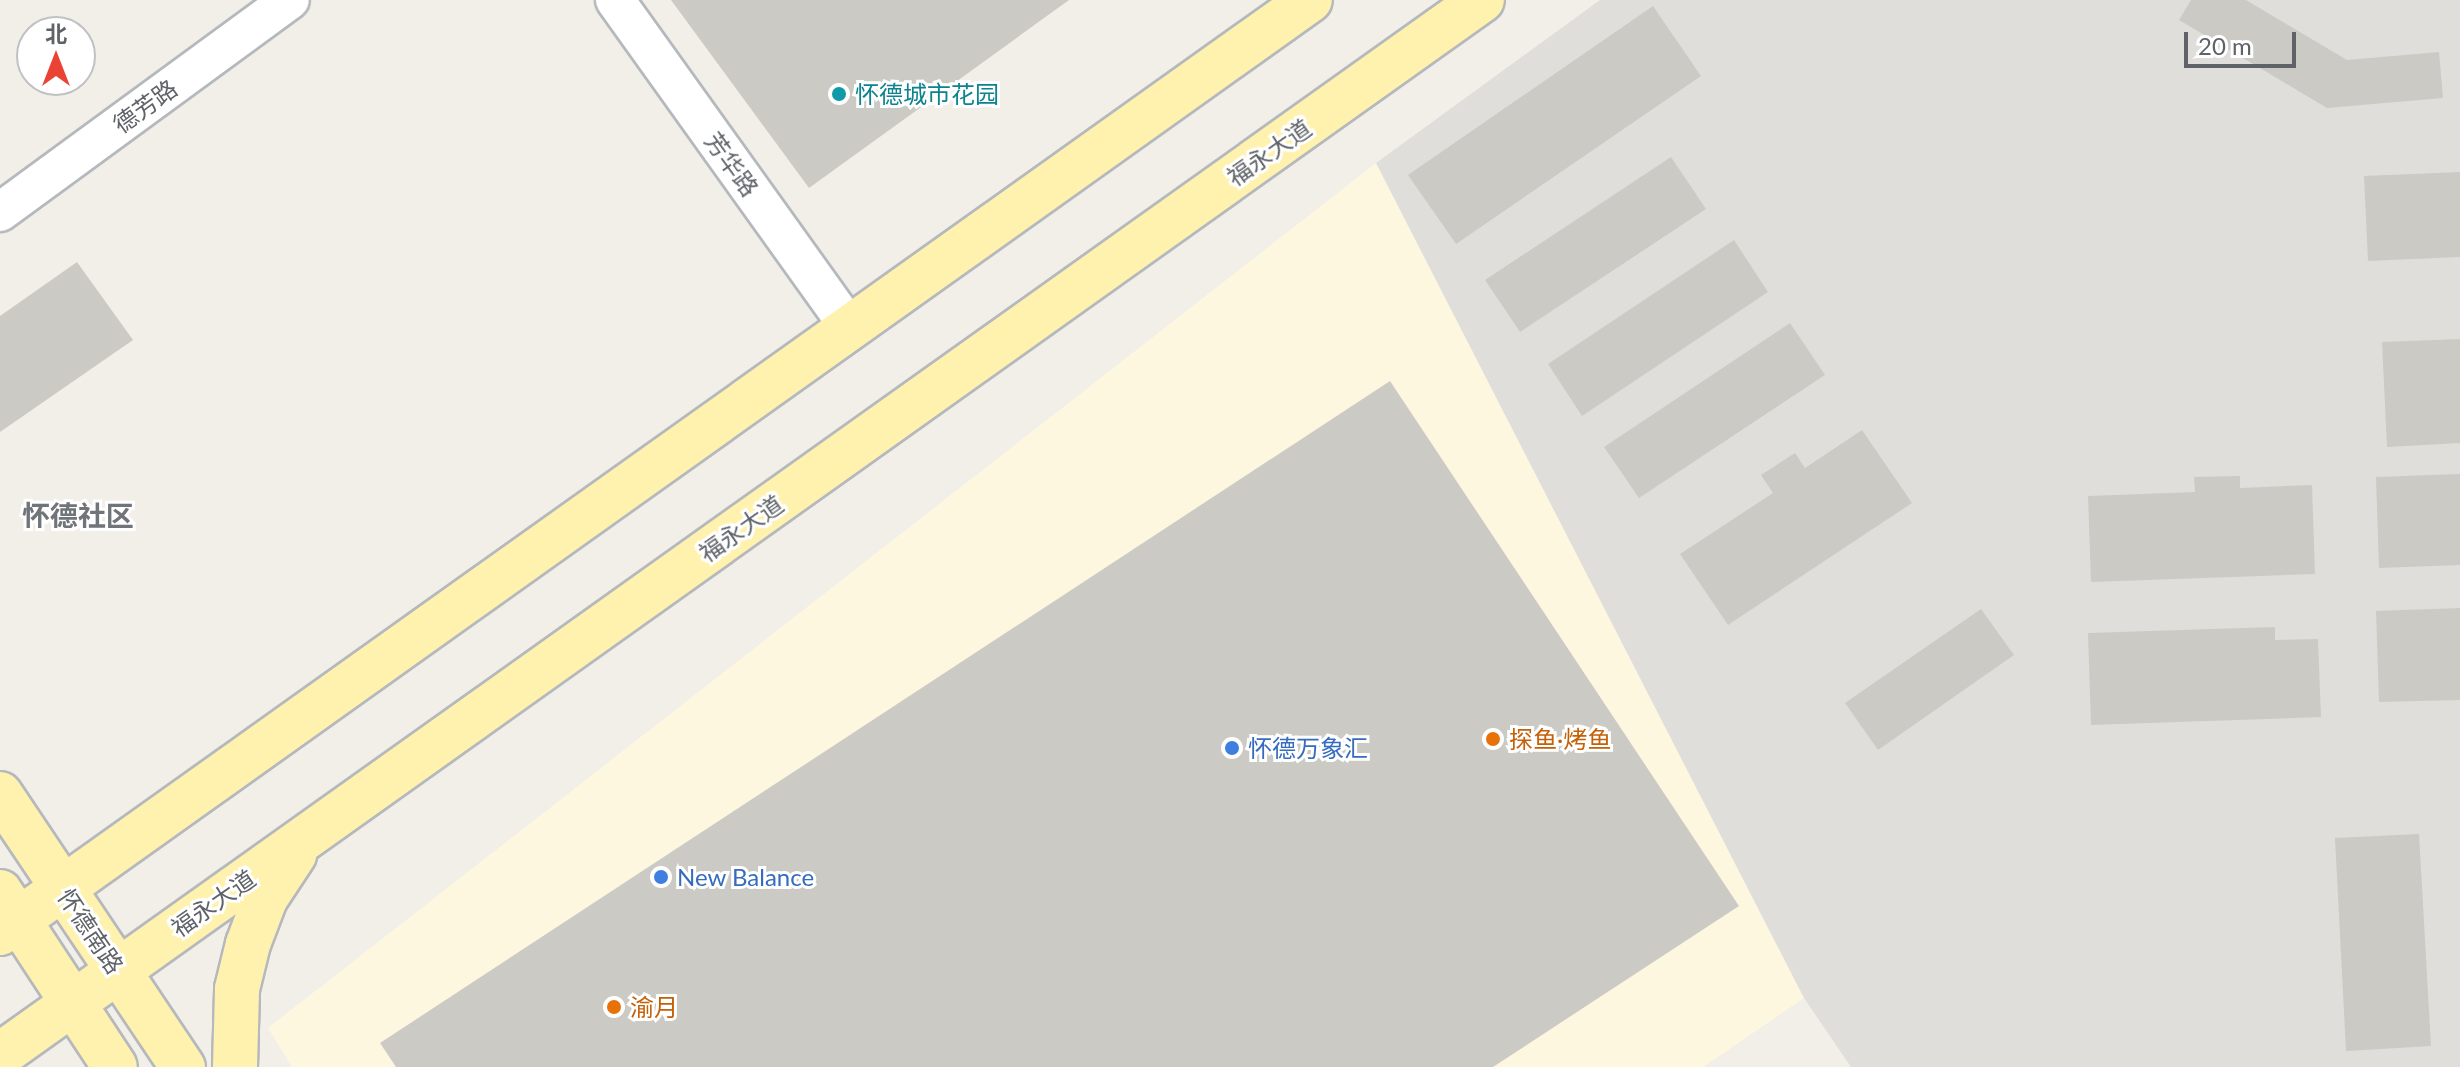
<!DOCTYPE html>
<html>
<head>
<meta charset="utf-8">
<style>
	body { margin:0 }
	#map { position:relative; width:2460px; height:1067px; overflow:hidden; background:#f1efe8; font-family:Lato,"Noto Sans SC",sans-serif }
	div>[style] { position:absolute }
	.commercial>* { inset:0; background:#fef7e0 }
	.industrial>* { inset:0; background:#e0deda }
	.building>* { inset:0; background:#cccac5 }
	.roads { filter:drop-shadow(2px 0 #b5b8bc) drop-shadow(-2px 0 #b5b8bc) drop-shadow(0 2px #b5b8bc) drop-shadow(0 -2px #b5b8bc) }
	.minor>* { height:38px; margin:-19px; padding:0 19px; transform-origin:19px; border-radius:19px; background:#fff }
	.major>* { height:44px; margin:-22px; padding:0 22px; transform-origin:22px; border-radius:22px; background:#fff2af }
	.dots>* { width:22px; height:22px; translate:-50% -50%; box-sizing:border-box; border:4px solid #fff; border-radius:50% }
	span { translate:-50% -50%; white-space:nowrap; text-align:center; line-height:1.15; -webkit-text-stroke:6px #fff; paint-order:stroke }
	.culture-label { font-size:24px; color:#0d838f }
	.left { translate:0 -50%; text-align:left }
	.street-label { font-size:24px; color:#5f6368 }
	.food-label { font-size:24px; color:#c56008 }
	.shop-label { font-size:24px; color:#366cbe }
	.quarter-label { font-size:28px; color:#70757a; font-weight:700 }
	.north { position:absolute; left:16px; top:16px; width:80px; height:80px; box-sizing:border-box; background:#fff; border:2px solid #bfc1c3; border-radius:50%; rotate:0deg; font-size:22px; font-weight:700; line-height:32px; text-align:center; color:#5f6368 }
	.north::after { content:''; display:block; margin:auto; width:28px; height:36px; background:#ea4335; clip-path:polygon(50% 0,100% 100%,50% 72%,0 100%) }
	.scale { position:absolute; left:2184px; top:32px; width:112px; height:36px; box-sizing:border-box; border:4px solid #5f6368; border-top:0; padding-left:10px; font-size:24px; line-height:28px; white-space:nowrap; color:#5f6368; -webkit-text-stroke:6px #fff; paint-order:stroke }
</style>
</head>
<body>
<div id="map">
	<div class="commercial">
		<div style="clip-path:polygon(1376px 163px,1804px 998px,1703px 1067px,292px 1067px,268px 1028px)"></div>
	</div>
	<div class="industrial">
		<div style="clip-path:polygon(1600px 0,2460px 0,2460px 1067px,1851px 1067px,1804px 998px,1376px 163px)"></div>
	</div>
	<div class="building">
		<div style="clip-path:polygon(671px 0,1069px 0,809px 188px)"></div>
		<div style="clip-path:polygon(2191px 0,2246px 0,2347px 60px,2439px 52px,2443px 98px,2327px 108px,2179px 20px)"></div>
		<div style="clip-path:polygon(1653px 6px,1701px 76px,1456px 244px,1408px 175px)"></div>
		<div style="clip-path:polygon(1671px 157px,1706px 209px,1520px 332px,1485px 280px)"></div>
		<div style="clip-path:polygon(2460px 172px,2460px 257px,2368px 261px,2364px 176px)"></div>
		<div style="clip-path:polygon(1734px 240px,1768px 292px,1582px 416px,1548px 364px)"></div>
		<div style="clip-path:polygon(77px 262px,133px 340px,0 432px,0 316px)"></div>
		<div style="clip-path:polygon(1790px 323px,1825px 375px,1639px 498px,1604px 447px)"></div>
		<div style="clip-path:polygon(2460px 339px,2460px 443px,2387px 447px,2382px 342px)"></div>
		<div style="clip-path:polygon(1390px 381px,1739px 906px,1493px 1067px,396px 1067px,380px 1043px)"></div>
		<div style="clip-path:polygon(1862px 430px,1912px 503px,1728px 625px,1680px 554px,1773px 493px,1761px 475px,1795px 453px,1805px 468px)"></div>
		<div style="clip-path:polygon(2460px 474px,2460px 565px,2379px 568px,2376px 477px)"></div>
		<div style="clip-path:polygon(2240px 476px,2240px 488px,2312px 485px,2315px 574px,2091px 582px,2088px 496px,2195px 492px,2194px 477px)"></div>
		<div style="clip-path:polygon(2460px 608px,2460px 700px,2379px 702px,2376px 611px)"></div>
		<div style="clip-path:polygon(1981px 609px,2014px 655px,1878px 750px,1845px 703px)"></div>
		<div style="clip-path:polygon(2275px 627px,2275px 640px,2318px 639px,2321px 717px,2091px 725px,2088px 633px)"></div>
		<div style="clip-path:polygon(2419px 834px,2431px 1046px,2346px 1051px,2335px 838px)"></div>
	</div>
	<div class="roads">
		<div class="minor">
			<div style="left:615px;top:0;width:403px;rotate:54.4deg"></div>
			<div style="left:0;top:212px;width:359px;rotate:-36.2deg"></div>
		</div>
		<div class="major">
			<div style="left:0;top:794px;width:329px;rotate:56.2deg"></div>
			<div style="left:0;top:892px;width:209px;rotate:56.7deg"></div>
			<div style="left:0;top:933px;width:1608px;rotate:-35.46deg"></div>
			<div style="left:0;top:1055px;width:1819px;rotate:-35.45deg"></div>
			<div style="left:235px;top:1067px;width:78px;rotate:-88.5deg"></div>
			<div style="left:237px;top:989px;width:46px;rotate:-76.3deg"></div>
			<div style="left:248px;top:944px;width:48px;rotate:-69.3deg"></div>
			<div style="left:265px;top:899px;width:53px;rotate:-56.6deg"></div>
		</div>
	</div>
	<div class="dots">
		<div style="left:839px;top:94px;background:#0f9aa8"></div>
		<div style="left:1493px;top:739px;background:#e8710a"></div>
		<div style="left:1232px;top:748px;background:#3f7fe0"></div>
		<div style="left:661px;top:877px;background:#3f7fe0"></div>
		<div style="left:614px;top:1007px;background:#e8710a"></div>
	</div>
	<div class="culture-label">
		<span class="left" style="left:855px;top:94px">怀德城市花园</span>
	</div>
	<div class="street-label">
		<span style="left:145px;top:106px;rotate:-36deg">德芳路</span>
		<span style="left:1269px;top:152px;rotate:-35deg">福永大道</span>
		<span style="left:732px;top:164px;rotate:54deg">芳华路</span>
		<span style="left:741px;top:528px;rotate:-35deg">福永大道</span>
		<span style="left:213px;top:903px;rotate:-35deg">福永大道</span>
		<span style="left:91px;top:931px;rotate:56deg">怀德南路</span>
	</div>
	<div class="food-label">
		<span class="left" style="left:1509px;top:739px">探鱼·烤鱼</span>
		<span class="left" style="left:630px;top:1007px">渝月</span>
	</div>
	<div class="shop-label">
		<span class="left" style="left:1248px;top:748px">怀德万象汇</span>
		<span class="left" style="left:677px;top:877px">New Balance</span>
	</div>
	<div class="quarter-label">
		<span style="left:78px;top:515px">怀德社区</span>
	</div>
	<div class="north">北</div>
	<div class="scale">20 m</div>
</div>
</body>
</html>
